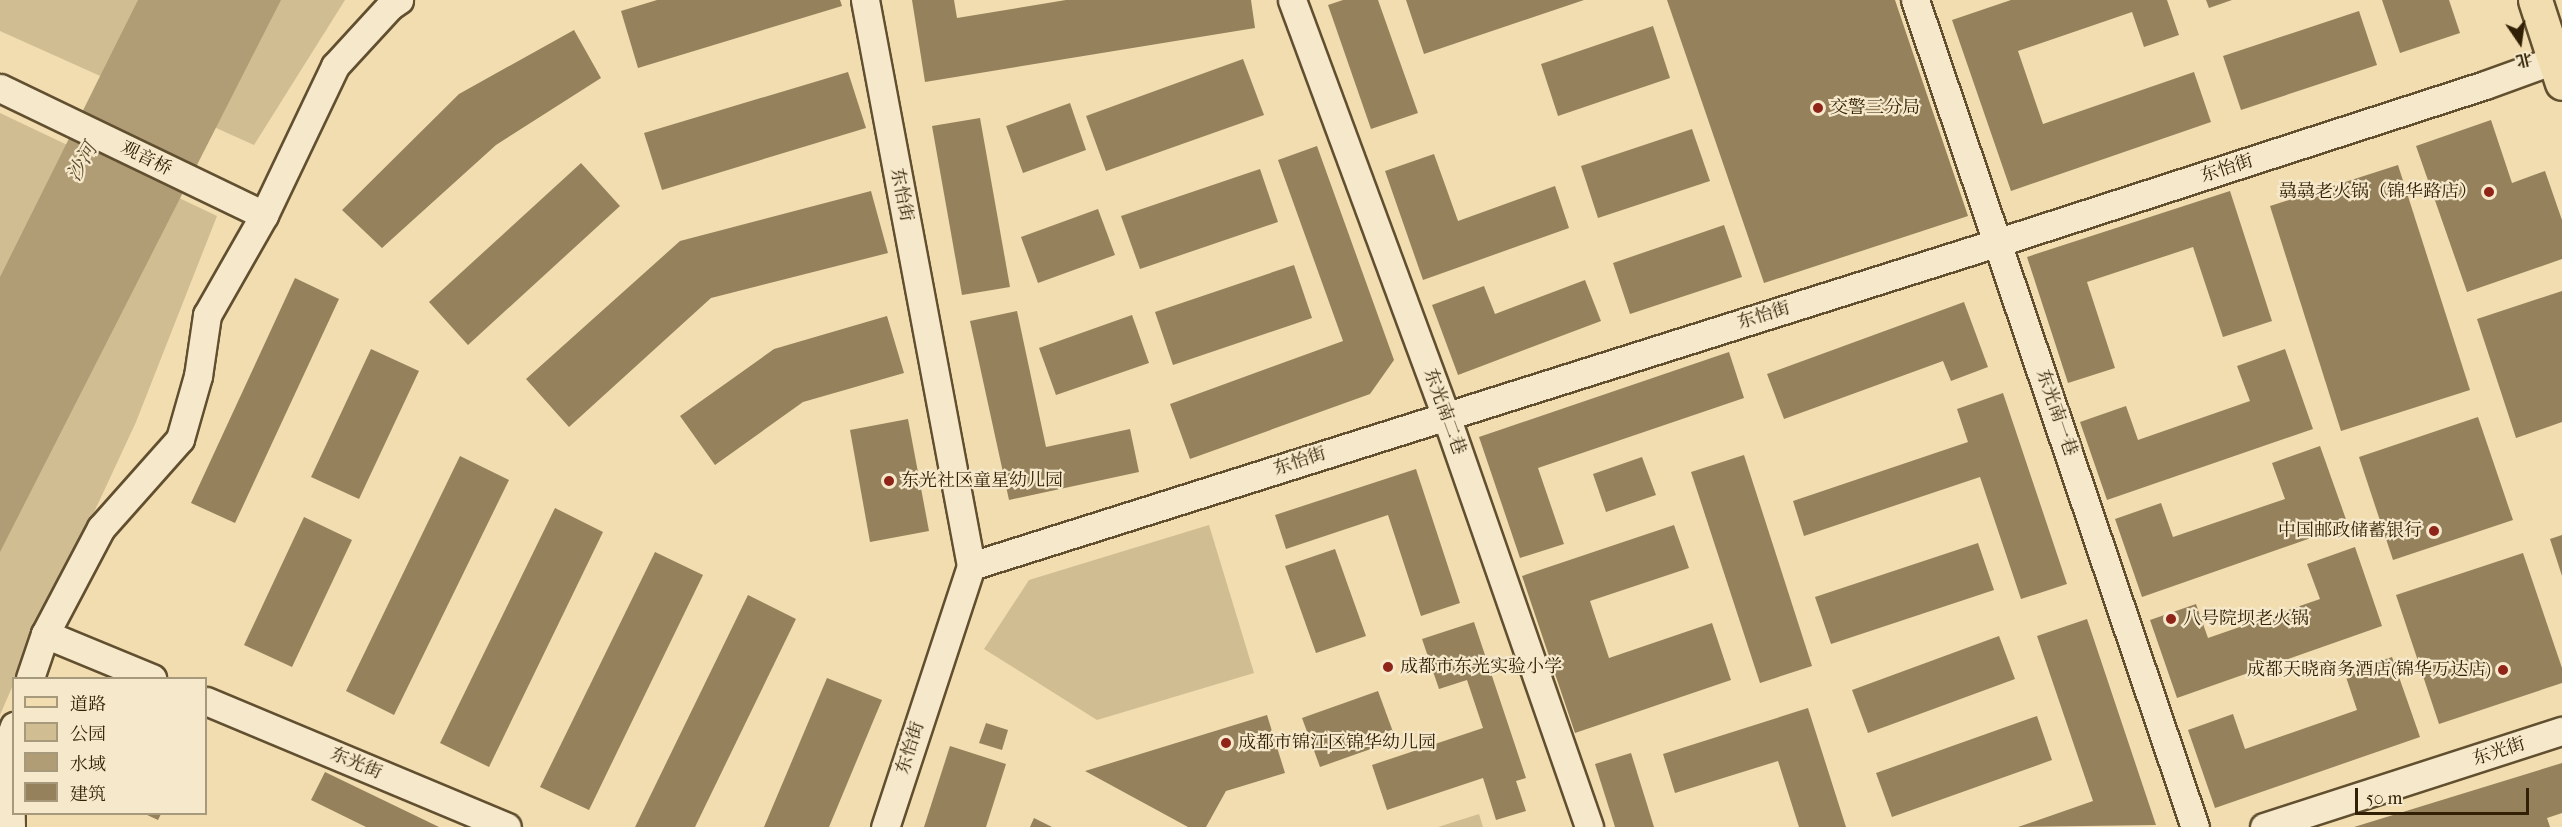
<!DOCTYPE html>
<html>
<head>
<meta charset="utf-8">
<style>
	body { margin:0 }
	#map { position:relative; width:2562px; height:827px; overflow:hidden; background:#f1ddaf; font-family:"IM FELL French Canon","Noto Serif SC",serif }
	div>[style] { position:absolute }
	.green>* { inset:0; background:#d0bd92 }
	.water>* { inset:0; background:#b09d75 }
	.building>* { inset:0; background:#95825d }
	.roads { filter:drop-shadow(2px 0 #614f30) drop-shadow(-2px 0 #614f30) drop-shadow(0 2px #614f30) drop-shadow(0 -2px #614f30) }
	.street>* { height:27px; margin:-13.5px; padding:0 13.5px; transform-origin:13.5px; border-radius:13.5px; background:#f6e9cb }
	.primary>* { height:33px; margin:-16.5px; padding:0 16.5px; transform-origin:16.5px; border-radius:16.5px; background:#f1ddaf }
	.dots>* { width:16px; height:16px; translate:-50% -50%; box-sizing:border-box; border:3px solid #f6e9cb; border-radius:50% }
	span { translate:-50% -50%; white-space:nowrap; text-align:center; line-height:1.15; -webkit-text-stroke:4.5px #f6e9cb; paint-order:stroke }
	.poi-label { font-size:18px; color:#312005 }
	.left { translate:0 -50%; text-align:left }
	.right { translate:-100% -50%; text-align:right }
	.street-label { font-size:18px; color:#312005 }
	.water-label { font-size:20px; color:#5d4c2c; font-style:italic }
	.legend { position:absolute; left:12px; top:677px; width:195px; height:138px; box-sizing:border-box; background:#f6e9cb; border:2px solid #a7997c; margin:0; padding:8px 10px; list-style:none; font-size:18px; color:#312005 }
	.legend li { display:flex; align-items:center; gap:12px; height:30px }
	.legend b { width:30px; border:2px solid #a7997c }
	.north { position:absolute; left:2490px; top:12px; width:60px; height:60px; -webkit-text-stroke:4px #f6e9cb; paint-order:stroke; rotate:167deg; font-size:16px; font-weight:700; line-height:24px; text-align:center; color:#312005 }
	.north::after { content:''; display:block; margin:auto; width:21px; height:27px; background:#312005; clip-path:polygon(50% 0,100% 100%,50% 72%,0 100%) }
	.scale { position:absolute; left:2355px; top:788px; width:174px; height:27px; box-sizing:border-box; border:3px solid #312005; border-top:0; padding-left:8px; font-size:18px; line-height:21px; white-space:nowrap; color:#312005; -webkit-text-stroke:4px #f6e9cb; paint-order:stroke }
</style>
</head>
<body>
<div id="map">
	<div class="green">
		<div style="clip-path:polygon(0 0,345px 0,254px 145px,0 31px)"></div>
		<div style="clip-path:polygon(0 113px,217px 216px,136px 422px,17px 678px,14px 678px,13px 685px,0 715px)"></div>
		<div style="clip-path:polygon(1209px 525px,1254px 673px,1097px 720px,984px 649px,1029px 580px)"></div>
		<div style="clip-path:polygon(1479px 814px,1483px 827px,1438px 827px)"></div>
	</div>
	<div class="water">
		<div style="clip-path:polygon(138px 0,281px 0,0 552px,0 277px)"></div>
	</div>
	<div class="building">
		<div style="clip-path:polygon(657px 0,840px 0,842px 6px,638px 68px,621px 11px)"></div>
		<div style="clip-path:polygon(912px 0,954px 0,957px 18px,1066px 0,1251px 0,1255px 28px,925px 82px)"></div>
		<div style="clip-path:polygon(1343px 0,1378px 0,1418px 113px,1371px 129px,1328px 5px)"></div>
		<div style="clip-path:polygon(1406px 0,1584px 0,1424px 54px)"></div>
		<div style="clip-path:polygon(1667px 0,1895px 0,1968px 216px,1764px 283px)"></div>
		<div style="clip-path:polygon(2011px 0,2167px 0,2179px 35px,2144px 47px,2132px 12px,2018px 51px,2043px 124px,2194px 72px,2211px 122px,2011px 191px,1952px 20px)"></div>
		<div style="clip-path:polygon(2206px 0,2232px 0,2209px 8px)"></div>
		<div style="clip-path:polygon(2382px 0,2449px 0,2460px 33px,2400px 53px)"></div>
		<div style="clip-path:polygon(2359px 11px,2377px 65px,2241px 110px,2223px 56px)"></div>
		<div style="clip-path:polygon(1653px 26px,1670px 78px,1558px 116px,1541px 64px)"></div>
		<div style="clip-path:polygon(574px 30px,601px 78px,496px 145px,382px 248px,342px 210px,459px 94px)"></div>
		<div style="clip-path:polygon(1243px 59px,1264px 115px,1106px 171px,1086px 116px)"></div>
		<div style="clip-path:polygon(848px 72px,866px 128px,662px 190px,644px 133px)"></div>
		<div style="clip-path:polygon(1070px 103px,1086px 150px,1023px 173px,1006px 126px)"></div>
		<div style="clip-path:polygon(980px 118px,1010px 287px,962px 295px,932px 126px)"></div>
		<div style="clip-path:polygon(2491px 120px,2512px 183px,2545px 171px,2562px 220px,2562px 259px,2467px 292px,2416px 146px)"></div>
		<div style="clip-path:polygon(1692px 129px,1710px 181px,1598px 218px,1581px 166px)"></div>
		<div style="clip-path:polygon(1317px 146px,1394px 360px,1370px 394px,1190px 459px,1170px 404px,1343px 341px,1278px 160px)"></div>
		<div style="clip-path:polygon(1434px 154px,1458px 221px,1555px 186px,1569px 228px,1423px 280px,1385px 171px)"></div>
		<div style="clip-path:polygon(581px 163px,620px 206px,468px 345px,429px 302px)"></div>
		<div style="clip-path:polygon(2398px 165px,2470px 390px,2341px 431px,2270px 206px)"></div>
		<div style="clip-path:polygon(1260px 169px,1278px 222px,1140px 269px,1121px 216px)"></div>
		<div style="clip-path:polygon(871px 191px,888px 253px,711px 298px,569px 427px,526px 379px,680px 241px)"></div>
		<div style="clip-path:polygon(2230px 191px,2272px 321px,2223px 337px,2193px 247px,2087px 282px,2115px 368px,2068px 383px,2027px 257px)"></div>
		<div style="clip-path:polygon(1098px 209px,1115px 255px,1038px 283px,1021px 237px)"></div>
		<div style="clip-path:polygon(1724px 225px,1742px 277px,1630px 314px,1613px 263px)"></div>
		<div style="clip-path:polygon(1294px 265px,1312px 318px,1173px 365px,1155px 312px)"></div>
		<div style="clip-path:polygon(295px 278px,339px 299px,235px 523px,191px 503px)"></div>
		<div style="clip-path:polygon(1585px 280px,1601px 321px,1458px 375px,1432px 305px,1484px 286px,1495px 314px)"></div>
		<div style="clip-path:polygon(2562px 291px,2562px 422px,2516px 438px,2477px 319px)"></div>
		<div style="clip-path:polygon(1964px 302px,1988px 367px,1951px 381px,1943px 361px,1784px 419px,1767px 374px)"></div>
		<div style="clip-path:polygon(1017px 311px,1046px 447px,1130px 429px,1139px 472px,1009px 500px,970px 321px)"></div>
		<div style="clip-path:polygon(1132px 315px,1149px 363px,1056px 395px,1039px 348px)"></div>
		<div style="clip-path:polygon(887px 316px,904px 373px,803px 402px,715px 465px,680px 416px,774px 349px)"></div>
		<div style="clip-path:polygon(371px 349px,419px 371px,359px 499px,311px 477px)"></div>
		<div style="clip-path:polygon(2285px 349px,2313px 429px,2107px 500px,2080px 422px,2126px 406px,2138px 440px,2250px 401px,2237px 366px)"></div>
		<div style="clip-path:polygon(1729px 352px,1744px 398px,1538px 468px,1564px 544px,1520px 558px,1479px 437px)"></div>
		<div style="clip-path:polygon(2003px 393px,2067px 584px,2021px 599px,1980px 477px,1804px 536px,1793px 501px,1968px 442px,1957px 409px)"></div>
		<div style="clip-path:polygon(2478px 417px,2513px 520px,2393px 560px,2359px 457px)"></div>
		<div style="clip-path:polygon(908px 419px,929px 531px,870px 542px,850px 430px)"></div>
		<div style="clip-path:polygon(2320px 446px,2348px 525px,2142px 597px,2115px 519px,2161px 503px,2173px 537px,2285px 499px,2272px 463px)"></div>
		<div style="clip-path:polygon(1744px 455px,1812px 666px,1760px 683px,1691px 472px)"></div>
		<div style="clip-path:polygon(460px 456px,509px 480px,394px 715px,346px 691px)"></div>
		<div style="clip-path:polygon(1642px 457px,1656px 495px,1606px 512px,1593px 474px)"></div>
		<div style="clip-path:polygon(1416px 469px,1460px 603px,1421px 616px,1388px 515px,1286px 549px,1275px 515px)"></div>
		<div style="clip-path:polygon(555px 508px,603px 532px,489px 767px,440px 743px)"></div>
		<div style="clip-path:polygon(304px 517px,352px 540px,292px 667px,244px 645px)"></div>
		<div style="clip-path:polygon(1674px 525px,1689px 568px,1590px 601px,1609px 658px,1712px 623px,1731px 680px,1575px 733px,1522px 576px)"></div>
		<div style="clip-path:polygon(2562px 535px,2562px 576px,2550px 539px)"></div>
		<div style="clip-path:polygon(1978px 543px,1994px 590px,1831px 644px,1815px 597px)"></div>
		<div style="clip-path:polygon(2355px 547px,2382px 626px,2177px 698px,2150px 620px,2196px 604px,2208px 638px,2320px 599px,2307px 564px)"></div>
		<div style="clip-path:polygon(1335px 549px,1366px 636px,1316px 653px,1285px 566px)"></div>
		<div style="clip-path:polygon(655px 552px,703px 575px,589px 810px,540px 787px)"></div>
		<div style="clip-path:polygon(2523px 553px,2562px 668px,2562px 683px,2439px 724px,2396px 595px)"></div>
		<div style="clip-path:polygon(748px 595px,796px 619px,695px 827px,635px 827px)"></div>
		<div style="clip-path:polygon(2087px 619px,2156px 825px,2018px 827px,2093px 801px,2037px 636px)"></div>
		<div style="clip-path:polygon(1474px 622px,1526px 778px,1516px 781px,1526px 811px,1496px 820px,1483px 778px,1387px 810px,1372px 765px,1483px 728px,1467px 680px,1439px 689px,1422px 639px)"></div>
		<div style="clip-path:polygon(1999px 636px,2015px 679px,1868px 733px,1852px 690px)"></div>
		<div style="clip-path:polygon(2392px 657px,2420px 737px,2215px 808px,2188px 730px,2233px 714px,2245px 749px,2357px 710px,2345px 674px)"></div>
		<div style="clip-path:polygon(827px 678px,882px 700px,829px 827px,764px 827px)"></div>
		<div style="clip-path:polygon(1378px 691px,1396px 740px,1320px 767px,1302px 718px)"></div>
		<div style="clip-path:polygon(1808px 708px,1846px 827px,1799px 827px,1778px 761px,1675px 793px,1663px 754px)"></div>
		<div style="clip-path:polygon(1267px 715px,1285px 773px,1226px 791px,1206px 827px,1188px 827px,1085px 771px)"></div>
		<div style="clip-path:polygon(2037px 716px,2052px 760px,1892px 817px,1876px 773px)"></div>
		<div style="clip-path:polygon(986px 723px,1008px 730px,1002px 750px,979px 743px)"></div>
		<div style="clip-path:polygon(950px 746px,1006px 764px,986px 827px,924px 827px)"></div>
		<div style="clip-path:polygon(1631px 753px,1654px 827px,1615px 827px,1595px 764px)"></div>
		<div style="clip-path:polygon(2562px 763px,2562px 813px,2547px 818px,2550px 827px,2354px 827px)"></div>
		<div style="clip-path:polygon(325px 772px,439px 827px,366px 827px,311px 800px)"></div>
		<div style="clip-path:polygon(145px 814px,161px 814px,158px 820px)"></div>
		<div style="clip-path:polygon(1034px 818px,1052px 827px,1030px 827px)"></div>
	</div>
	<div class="roads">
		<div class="street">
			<div style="left:865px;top:0;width:576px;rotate:79.39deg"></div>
			<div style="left:971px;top:566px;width:275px;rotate:108.2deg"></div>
			<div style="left:1292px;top:0;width:444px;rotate:69.7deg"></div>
			<div style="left:1446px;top:416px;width:435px;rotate:70.8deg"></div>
			<div style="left:1915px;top:0;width:873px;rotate:71.3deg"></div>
			<div style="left:0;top:88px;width:293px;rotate:25.7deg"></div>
			<div style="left:971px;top:566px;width:1078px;rotate:-17.49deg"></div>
			<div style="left:1999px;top:242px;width:511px;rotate:-17.9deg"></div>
			<div style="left:2485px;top:85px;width:73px;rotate:-19.9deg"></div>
			<div style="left:45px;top:634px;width:116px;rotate:22.4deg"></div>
			<div style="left:30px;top:678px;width:46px;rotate:-71.2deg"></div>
			<div style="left:45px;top:634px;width:120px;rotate:-62.2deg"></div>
			<div style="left:101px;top:528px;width:119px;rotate:-48.4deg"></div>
			<div style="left:180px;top:439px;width:66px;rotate:-74.1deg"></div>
			<div style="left:198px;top:376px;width:62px;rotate:-81.6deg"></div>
			<div style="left:207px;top:315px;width:115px;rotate:-60.3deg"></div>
			<div style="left:264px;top:215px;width:165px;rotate:-64.5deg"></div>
			<div style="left:335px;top:66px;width:81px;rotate:-47.5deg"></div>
			<div style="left:390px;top:6px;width:11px;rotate:-34deg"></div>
			<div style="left:206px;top:701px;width:326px;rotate:22.7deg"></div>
			<div style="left:11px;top:827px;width:87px;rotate:-91.3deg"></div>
			<div style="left:9px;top:740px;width:15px;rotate:-70deg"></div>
			<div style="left:2264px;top:827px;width:313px;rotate:-17.9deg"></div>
		</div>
		<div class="primary">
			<div style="left:2535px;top:0;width:87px;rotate:72deg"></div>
		</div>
	</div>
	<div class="dots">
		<div style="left:1818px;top:108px;background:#8f2418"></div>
		<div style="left:2489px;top:192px;background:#8f2418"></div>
		<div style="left:889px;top:481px;background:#8f2418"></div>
		<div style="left:2434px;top:531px;background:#8f2418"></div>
		<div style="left:2171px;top:619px;background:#8f2418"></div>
		<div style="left:1388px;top:667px;background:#8f2418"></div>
		<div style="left:2503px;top:670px;background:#8f2418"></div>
		<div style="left:1226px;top:743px;background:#8f2418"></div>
	</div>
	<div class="poi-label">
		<span class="left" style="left:1830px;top:108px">交警三分局</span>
		<span class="right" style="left:2477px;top:192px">骉骉老火锅（锦华路店）</span>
		<span class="left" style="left:901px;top:481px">东光社区童星幼儿园</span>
		<span class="right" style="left:2422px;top:531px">中国邮政储蓄银行</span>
		<span class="left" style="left:2183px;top:619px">八号院坝老火锅</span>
		<span class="left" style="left:1400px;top:667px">成都市东光实验小学</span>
		<span class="right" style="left:2491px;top:670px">成都天晓商务酒店(锦华万达店)</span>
		<span class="left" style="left:1238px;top:743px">成都市锦江区锦华幼儿园</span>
	</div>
	<div class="street-label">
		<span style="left:146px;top:159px;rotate:26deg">观音桥</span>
		<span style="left:2227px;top:169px;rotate:-18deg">东怡街</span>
		<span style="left:901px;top:195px;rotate:79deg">东怡街</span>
		<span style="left:1764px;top:316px;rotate:-17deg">东怡街</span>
		<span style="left:1444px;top:412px;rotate:70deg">东光南二巷</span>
		<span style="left:2056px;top:413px;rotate:71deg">东光南一巷</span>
		<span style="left:1300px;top:462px;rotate:-18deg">东怡街</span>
		<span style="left:911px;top:748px;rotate:-72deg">东怡街</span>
		<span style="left:2499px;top:752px;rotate:-18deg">东光街</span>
		<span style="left:356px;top:764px;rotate:23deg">东光街</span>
	</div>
	<div class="water-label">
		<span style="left:82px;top:162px;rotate:-61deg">沙河</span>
	</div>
	<ul class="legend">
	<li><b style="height:8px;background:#f1ddaf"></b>道路</li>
	<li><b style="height:16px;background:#d0bd92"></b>公园</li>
	<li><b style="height:16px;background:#b09d75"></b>水域</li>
	<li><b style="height:16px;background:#95825d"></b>建筑</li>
	</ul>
	<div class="north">北</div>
	<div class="scale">50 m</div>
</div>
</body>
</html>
